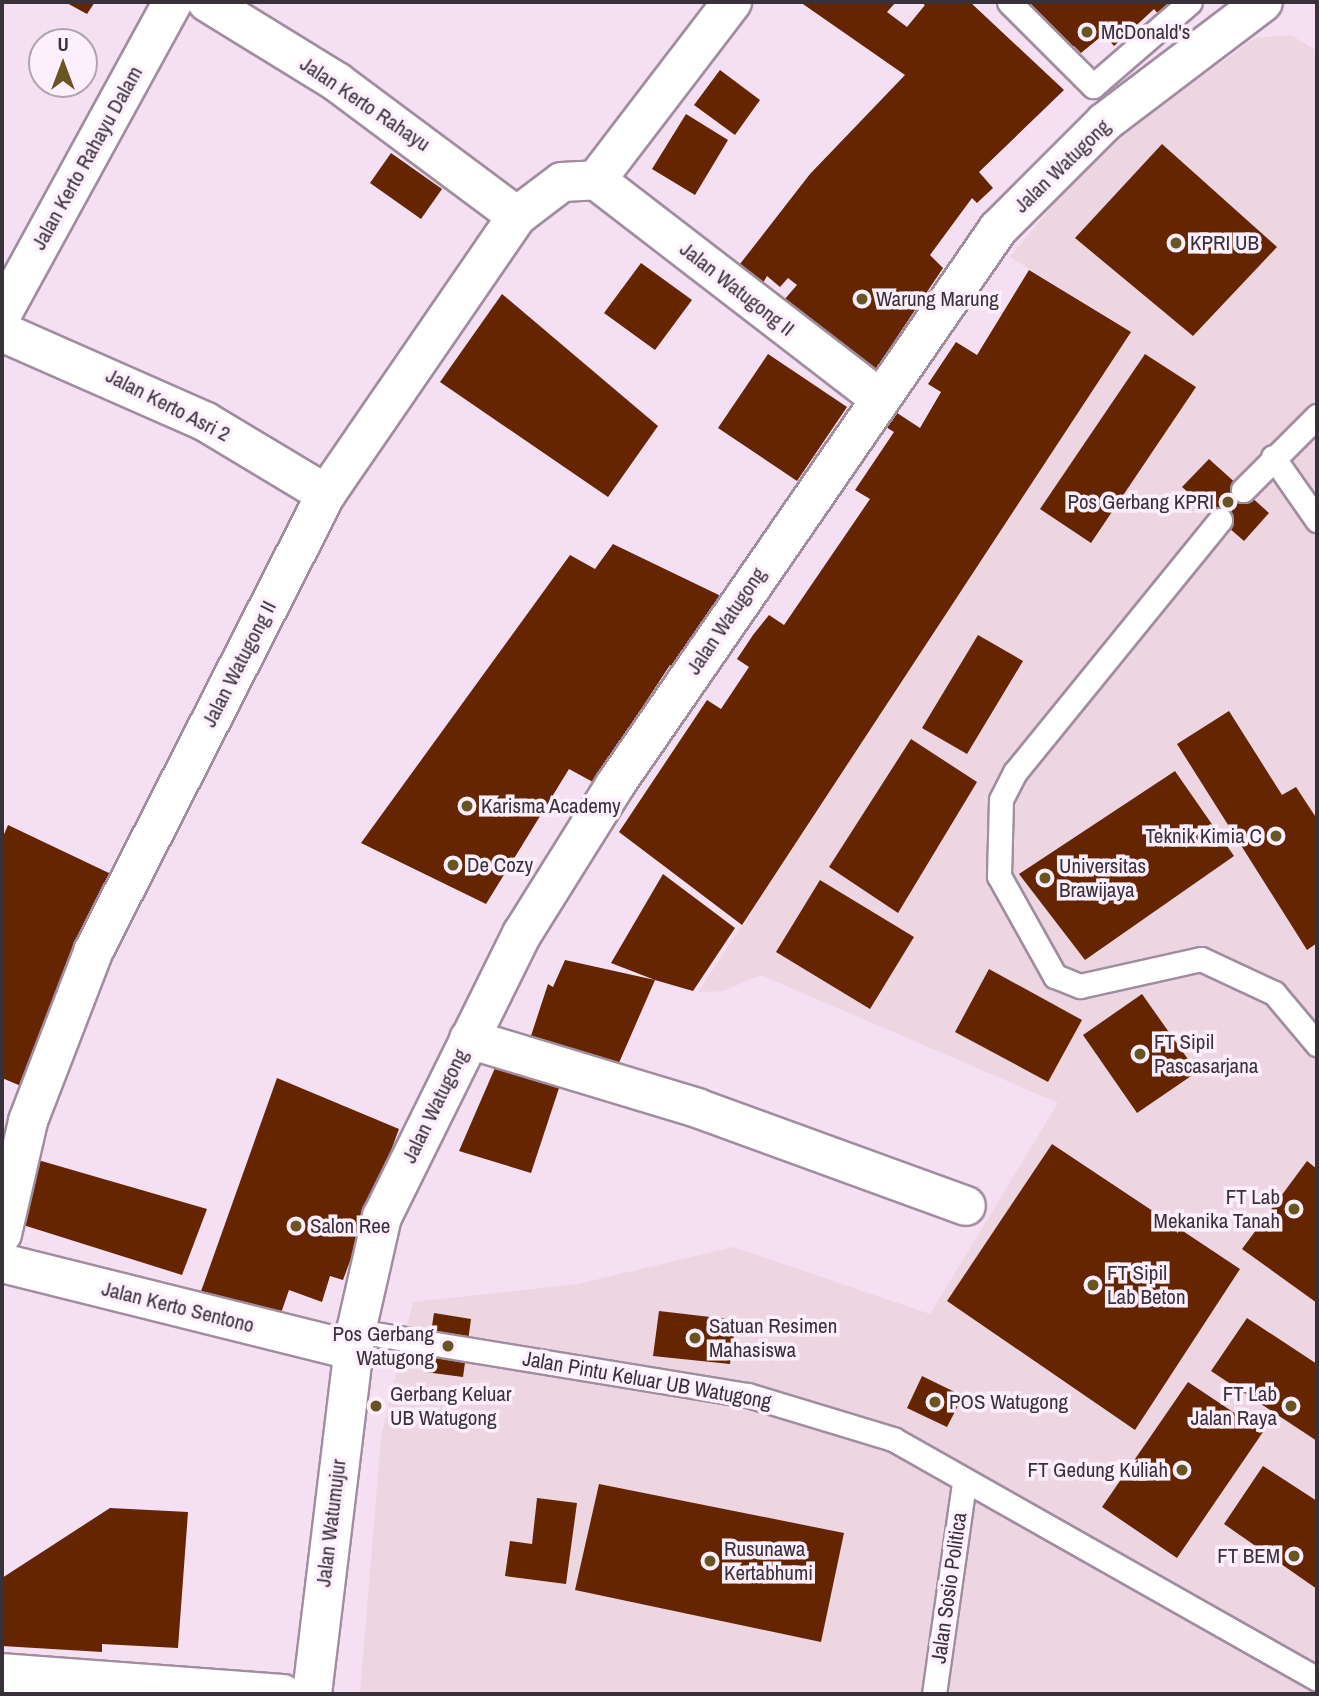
<!DOCTYPE html>
<html>
<head>
<meta charset="utf-8">
<style>
	body { margin:0 }
	#map { position:relative; width:1319px; height:1696px; overflow:hidden; background:#f5dff3; font-family:"Archivo Narrow",sans-serif }
	div>[style] { position:absolute }
	.education>* { inset:0; background:#edd6e2 }
	.building>* { inset:0; background:#652500 }
	.roads { filter:drop-shadow(2px 0 #a18da0) drop-shadow(-2px 0 #a18da0) drop-shadow(0 2px #a18da0) drop-shadow(0 -2px #a18da0) }
	.service>* { height:23px; margin:-11.5px; padding:0 11.5px; transform-origin:11.5px; border-radius:11.5px; background:#fff }
	.minor>* { height:38px; margin:-19px; padding:0 19px; transform-origin:19px; border-radius:19px; background:#fff }
	.dots>* { width:19px; height:19px; translate:-50% -50%; box-sizing:border-box; border:4px solid #fdf0fc; border-radius:50% }
	span { translate:-50% -50%; white-space:nowrap; text-align:center; line-height:1.15; -webkit-text-stroke:7px #fdf0fc; paint-order:stroke }
	.poi-label { font-size:21px; color:#393139 }
	.left { translate:0 -50%; text-align:left }
	.right { translate:-100% -50%; text-align:right }
	.street-label { font-size:21px; color:#393139 }
	.frame { position:absolute; inset:0; border:4px solid #393139; pointer-events:none }
	.north { position:absolute; left:28px; top:28px; width:70px; height:70px; box-sizing:border-box; background:#fdf0fc; border:2px solid #afa4ae; border-radius:50%; rotate:0deg; font-size:19px; font-weight:700; line-height:28px; text-align:center; color:#393139 }
	.north::after { content:''; display:block; margin:auto; width:24px; height:32px; background:#685523; clip-path:polygon(50% 0,100% 100%,50% 72%,0 100%) }
</style>
</head>
<body>
<div id="map">
	<div class="education">
		<div style="clip-path:polygon(1291px 35px,1317px 51px,1317px 1694px,360px 1694px,381px 1437px,413px 1302px,578px 1284px,733px 1247px,930px 1314px,1058px 1103px,761px 975px,723px 991px,698px 992px,1131px 332px,1010px 257px,1094px 155px,1255px 38px)"></div>
	</div>
	<div class="building">
		<div style="clip-path:polygon(65px 2px,95px 2px,87px 14px)"></div>
		<div style="clip-path:polygon(800px 2px,896px 2px,887px 12px,907px 27px,925px 5px,920px 2px,970px 2px,1064px 90px,979px 172px,993px 188px,977px 203px,972px 198px,930px 255px,943px 268px,873px 373px,784px 300px,797px 285px,788px 278px,780px 287px,767px 276px,763px 283px,740px 264px,810px 174px,905px 75px)"></div>
		<div style="clip-path:polygon(1023px 2px,1175px 2px,1160px 16px,1154px 9px,1114px 46px,1104px 34px,1081px 53px,1074px 46px,1055px 64px)"></div>
		<div style="clip-path:polygon(720px 70px,760px 100px,735px 135px,694px 105px)"></div>
		<div style="clip-path:polygon(686px 114px,728px 140px,695px 195px,652px 169px)"></div>
		<div style="clip-path:polygon(1162px 144px,1277px 247px,1193px 336px,1075px 238px)"></div>
		<div style="clip-path:polygon(391px 153px,442px 189px,421px 219px,370px 183px)"></div>
		<div style="clip-path:polygon(641px 263px,692px 300px,655px 350px,604px 313px)"></div>
		<div style="clip-path:polygon(1029px 270px,1131px 332px,742px 925px,619px 832px,707px 700px,721px 709px,749px 667px,737px 659px,753px 635px,769px 615px,784px 625px,870px 499px,855px 490px,894px 432px,881px 424px,891px 409px,920px 428px,941px 392px,928px 384px,956px 342px,977px 355px)"></div>
		<div style="clip-path:polygon(502px 294px,658px 426px,608px 497px,440px 382px)"></div>
		<div style="clip-path:polygon(768px 354px,847px 407px,797px 481px,718px 428px)"></div>
		<div style="clip-path:polygon(1145px 354px,1196px 387px,1091px 543px,1040px 509px)"></div>
		<div style="clip-path:polygon(1209px 459px,1269px 513px,1244px 541px,1182px 487px)"></div>
		<div style="clip-path:polygon(613px 544px,725px 598px,677px 669px,670px 665px,593px 782px,569px 769px,486px 904px,361px 843px,570px 555px,595px 569px)"></div>
		<div style="clip-path:polygon(978px 635px,1023px 661px,967px 754px,922px 728px)"></div>
		<div style="clip-path:polygon(1229px 711px,1282px 795px,1296px 787px,1317px 819px,1317px 943px,1307px 950px,1177px 744px)"></div>
		<div style="clip-path:polygon(911px 739px,977px 782px,898px 913px,829px 867px)"></div>
		<div style="clip-path:polygon(1175px 771px,1234px 856px,1085px 960px,1019px 874px)"></div>
		<div style="clip-path:polygon(8px 825px,111px 874px,21px 1086px,2px 1078px,2px 839px)"></div>
		<div style="clip-path:polygon(663px 874px,735px 928px,693px 991px,655px 980px,615px 1072px,528px 1045px,548px 984px,553px 987px,565px 960px,655px 980px,611px 963px)"></div>
		<div style="clip-path:polygon(820px 880px,914px 937px,870px 1009px,776px 952px)"></div>
		<div style="clip-path:polygon(989px 969px,1082px 1020px,1048px 1082px,955px 1032px)"></div>
		<div style="clip-path:polygon(1142px 994px,1197px 1072px,1137px 1113px,1083px 1035px)"></div>
		<div style="clip-path:polygon(498px 1061px,561px 1082px,531px 1173px,459px 1151px)"></div>
		<div style="clip-path:polygon(277px 1078px,399px 1129px,343px 1280px,330px 1276px,322px 1302px,289px 1290px,279px 1319px,199px 1297px)"></div>
		<div style="clip-path:polygon(1052px 1144px,1240px 1269px,1135px 1430px,947px 1301px)"></div>
		<div style="clip-path:polygon(38px 1160px,207px 1209px,182px 1275px,20px 1224px)"></div>
		<div style="clip-path:polygon(1307px 1161px,1317px 1169px,1317px 1303px,1242px 1249px)"></div>
		<div style="clip-path:polygon(659px 1311px,736px 1320px,730px 1364px,653px 1356px)"></div>
		<div style="clip-path:polygon(434px 1313px,471px 1319px,463px 1377px,425px 1372px)"></div>
		<div style="clip-path:polygon(1247px 1318px,1317px 1364px,1317px 1441px,1211px 1371px)"></div>
		<div style="clip-path:polygon(922px 1376px,963px 1396px,947px 1427px,907px 1408px)"></div>
		<div style="clip-path:polygon(1188px 1382px,1263px 1432px,1177px 1558px,1102px 1507px)"></div>
		<div style="clip-path:polygon(1263px 1466px,1317px 1501px,1317px 1589px,1224px 1524px)"></div>
		<div style="clip-path:polygon(599px 1484px,844px 1533px,821px 1642px,575px 1590px)"></div>
		<div style="clip-path:polygon(537px 1498px,577px 1503px,566px 1584px,505px 1576px,510px 1541px,532px 1544px)"></div>
		<div style="clip-path:polygon(110px 1508px,188px 1512px,178px 1648px,102px 1644px,102px 1652px,2px 1646px,2px 1578px)"></div>
	</div>
	<div class="roads">
		<div class="service">
			<div style="left:1009px;top:2px;width:119px;rotate:45deg"></div>
			<div style="left:1093px;top:86px;width:128px;rotate:-40.9deg"></div>
			<div style="left:1273px;top:457px;width:77px;rotate:55.1deg"></div>
			<div style="left:1243px;top:490px;width:105px;rotate:-45deg"></div>
			<div style="left:1220px;top:520px;width:325px;rotate:129.1deg"></div>
			<div style="left:1015px;top:772px;width:31px;rotate:117deg"></div>
			<div style="left:1001px;top:800px;width:76px;rotate:91.5deg"></div>
			<div style="left:999px;top:876px;width:115px;rotate:60.8deg"></div>
			<div style="left:1055px;top:976px;width:27px;rotate:22deg"></div>
			<div style="left:1080px;top:986px;width:124px;rotate:-12.6deg"></div>
			<div style="left:1201px;top:959px;width:81px;rotate:25deg"></div>
			<div style="left:1274px;top:993px;width:67px;rotate:49.9deg"></div>
			<div style="left:356px;top:1331px;width:397px;rotate:9.3deg"></div>
			<div style="left:748px;top:1395px;width:152px;rotate:16.9deg"></div>
			<div style="left:893px;top:1439px;width:487px;rotate:29.5deg"></div>
			<div style="left:934px;top:1694px;width:214px;rotate:-81.9deg"></div>
		</div>
		<div class="minor">
			<div style="left:207px;top:2px;width:153px;rotate:31.6deg"></div>
			<div style="left:337px;top:82px;width:224px;rotate:36.7deg"></div>
			<div style="left:596px;top:180px;width:224px;rotate:-52.6deg"></div>
			<div style="left:2px;top:314px;width:356px;rotate:-61.3deg"></div>
			<div style="left:2px;top:332px;width:223px;rotate:23.8deg"></div>
			<div style="left:206px;top:422px;width:140px;rotate:31deg"></div>
			<div style="left:469px;top:1039px;width:238px;rotate:16.8deg"></div>
			<div style="left:697px;top:1108px;width:286px;rotate:20deg"></div>
			<div style="left:2px;top:1234px;width:116px;rotate:-77deg"></div>
			<div style="left:28px;top:1121px;width:183px;rotate:-68.9deg"></div>
			<div style="left:94px;top:950px;width:512px;rotate:-63.03deg"></div>
			<div style="left:326px;top:494px;width:337px;rotate:-55.5deg"></div>
			<div style="left:517px;top:216px;width:56px;rotate:-37.1deg"></div>
			<div style="left:562px;top:182px;width:34px;rotate:-3deg"></div>
			<div style="left:596px;top:180px;width:357px;rotate:37.6deg"></div>
			<div style="left:2px;top:1263px;width:363px;rotate:14deg"></div>
			<div style="left:2px;top:1673px;width:282px;rotate:4.3deg"></div>
			<div style="left:312px;top:1694px;width:366px;rotate:-83.1deg"></div>
			<div style="left:356px;top:1331px;width:117px;rotate:-77.2deg"></div>
			<div style="left:382px;top:1217px;width:316px;rotate:-63.7deg"></div>
			<div style="left:522px;top:934px;width:176px;rotate:-58deg"></div>
			<div style="left:615px;top:785px;width:675px;rotate:-55.44deg"></div>
			<div style="left:998px;top:229px;width:151px;rotate:-45deg"></div>
			<div style="left:1105px;top:122px;width:198px;rotate:-37.2deg"></div>
		</div>
	</div>
	<div class="dots">
		<div style="left:1087px;top:32px;background:#685523"></div>
		<div style="left:1176px;top:243px;background:#685523"></div>
		<div style="left:862px;top:299px;background:#685523"></div>
		<div style="left:1228px;top:502px;background:#685523"></div>
		<div style="left:467px;top:806px;background:#685523"></div>
		<div style="left:1276px;top:836px;background:#685523"></div>
		<div style="left:453px;top:865px;background:#685523"></div>
		<div style="left:1045px;top:878px;background:#685523"></div>
		<div style="left:1140px;top:1054px;background:#685523"></div>
		<div style="left:1294px;top:1209px;background:#685523"></div>
		<div style="left:296px;top:1226px;background:#685523"></div>
		<div style="left:1093px;top:1285px;background:#685523"></div>
		<div style="left:695px;top:1338px;background:#685523"></div>
		<div style="left:448px;top:1346px;background:#685523"></div>
		<div style="left:935px;top:1402px;background:#685523"></div>
		<div style="left:376px;top:1406px;background:#685523"></div>
		<div style="left:1291px;top:1406px;background:#685523"></div>
		<div style="left:1182px;top:1470px;background:#685523"></div>
		<div style="left:1294px;top:1556px;background:#685523"></div>
		<div style="left:710px;top:1561px;background:#685523"></div>
	</div>
	<div class="poi-label">
		<span class="left" style="left:1101px;top:32px">McDonald's</span>
		<span class="left" style="left:1190px;top:243px">KPRI UB</span>
		<span class="left" style="left:876px;top:299px">Warung Marung</span>
		<span class="right" style="left:1214px;top:502px">Pos Gerbang KPRI</span>
		<span class="left" style="left:481px;top:806px">Karisma Academy</span>
		<span class="right" style="left:1262px;top:836px">Teknik Kimia C</span>
		<span class="left" style="left:467px;top:865px">De Cozy</span>
		<span class="left" style="left:1059px;top:878px">Universitas<br>Brawijaya</span>
		<span class="left" style="left:1154px;top:1054px">FT Sipil<br>Pascasarjana</span>
		<span class="right" style="left:1280px;top:1209px">FT Lab<br>Mekanika Tanah</span>
		<span class="left" style="left:310px;top:1226px">Salon Ree</span>
		<span class="left" style="left:1107px;top:1285px">FT Sipil<br>Lab Beton</span>
		<span class="left" style="left:709px;top:1338px">Satuan Resimen<br>Mahasiswa</span>
		<span class="right" style="left:434px;top:1346px">Pos Gerbang<br>Watugong</span>
		<span class="left" style="left:390px;top:1406px">Gerbang Keluar<br>UB Watugong</span>
		<span class="right" style="left:1277px;top:1406px">FT Lab<br>Jalan Raya</span>
		<span class="left" style="left:949px;top:1402px">POS Watugong</span>
		<span class="right" style="left:1168px;top:1470px">FT Gedung Kuliah</span>
		<span class="left" style="left:724px;top:1561px">Rusunawa<br>Kertabhumi</span>
		<span class="right" style="left:1280px;top:1556px">FT BEM</span>
	</div>
	<div class="street-label">
		<span style="left:365px;top:104px;rotate:34deg">Jalan Kerto Rahayu</span>
		<span style="left:87px;top:158px;rotate:-61deg">Jalan Kerto Rahayu Dalam</span>
		<span style="left:1062px;top:166px;rotate:-44deg">Jalan Watugong</span>
		<span style="left:737px;top:289px;rotate:38deg">Jalan Watugong II</span>
		<span style="left:168px;top:405px;rotate:27deg">Jalan Kerto Asri 2</span>
		<span style="left:726px;top:621px;rotate:-56deg">Jalan Watugong</span>
		<span style="left:239px;top:664px;rotate:-63deg">Jalan Watugong II</span>
		<span style="left:435px;top:1106px;rotate:-64deg">Jalan Watugong</span>
		<span style="left:178px;top:1307px;rotate:14deg">Jalan Kerto Sentono</span>
		<span style="left:647px;top:1380px;rotate:10deg">Jalan Pintu Keluar UB Watugong</span>
		<span style="left:331px;top:1523px;rotate:-83deg">Jalan Watumujur</span>
		<span style="left:949px;top:1588px;rotate:-82deg">Jalan Sosio Politica</span>
	</div>
	<div class="frame"></div>
	<div class="north">U</div>
</div>
</body>
</html>
